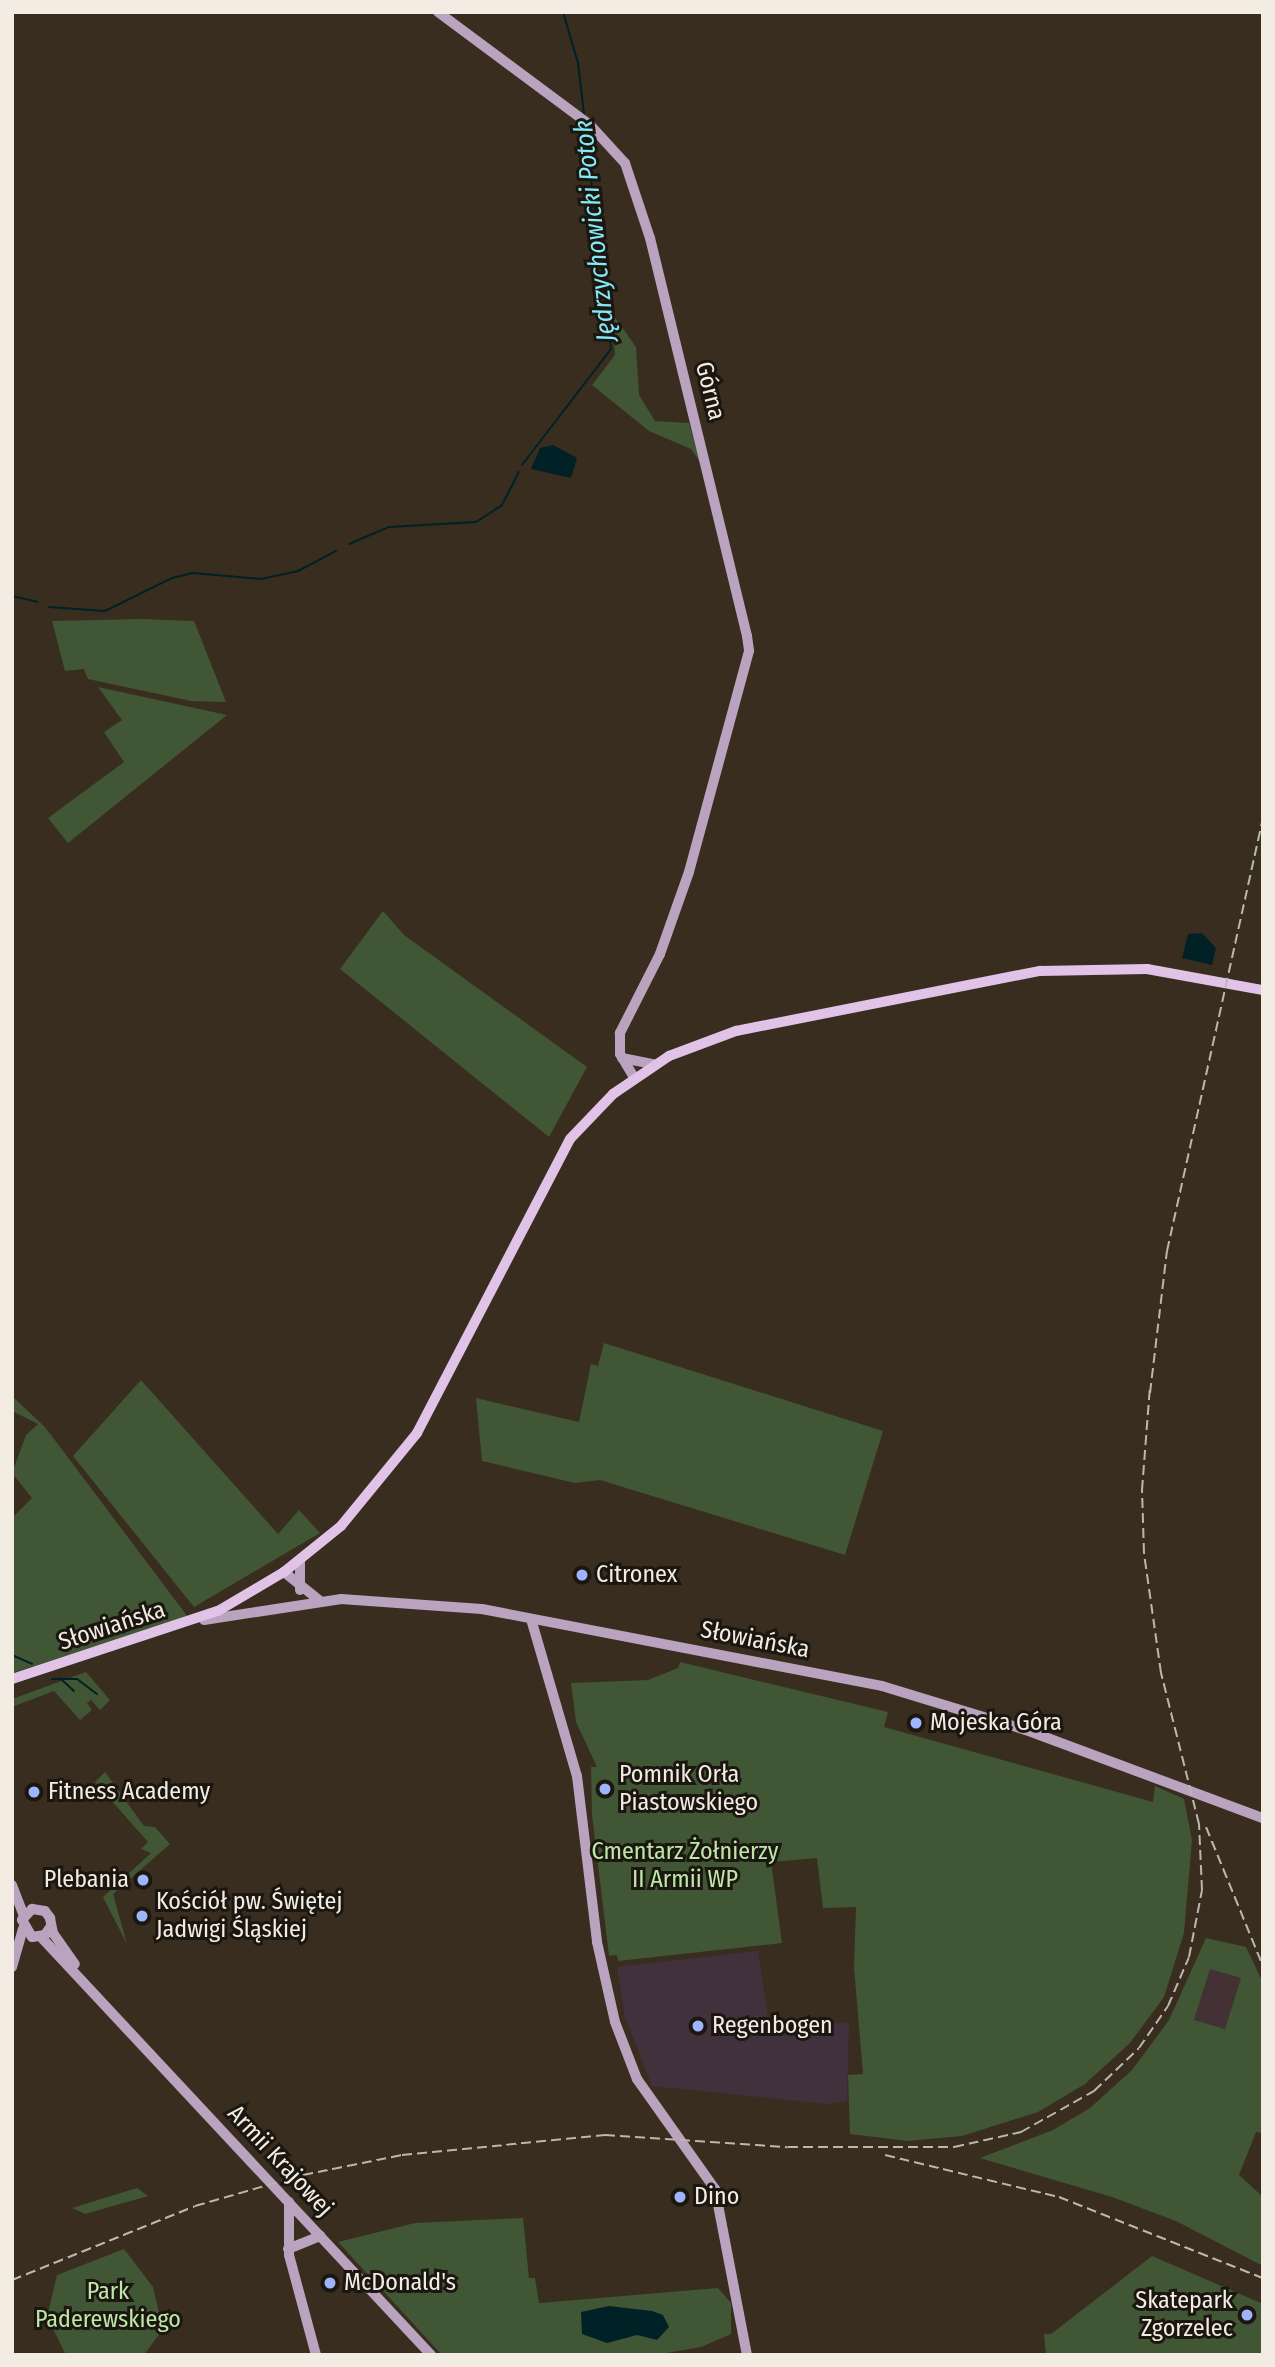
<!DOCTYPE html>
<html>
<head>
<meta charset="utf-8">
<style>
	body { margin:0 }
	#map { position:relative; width:1275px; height:2367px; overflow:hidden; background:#382d1f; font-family:"Fira Sans Condensed",sans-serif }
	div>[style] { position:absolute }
	.industrial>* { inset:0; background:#443135 }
	.education>* { inset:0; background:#41313c }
	.green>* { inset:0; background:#405635 }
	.water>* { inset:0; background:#002126 }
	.stream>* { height:2px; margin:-1px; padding:0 1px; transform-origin:1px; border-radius:1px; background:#002126 }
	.secondary>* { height:10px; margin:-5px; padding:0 5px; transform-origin:5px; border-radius:5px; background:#b9a3be }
	.primary>* { height:10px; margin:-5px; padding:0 5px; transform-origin:5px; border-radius:5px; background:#e0c3e6 }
	.rail>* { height:2px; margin-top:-1px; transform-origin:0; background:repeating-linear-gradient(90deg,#bdb6ac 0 10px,transparent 0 15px) }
	.dots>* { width:19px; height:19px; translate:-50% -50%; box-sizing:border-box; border:4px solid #1b1710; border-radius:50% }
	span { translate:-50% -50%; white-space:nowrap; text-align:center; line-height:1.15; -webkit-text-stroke:6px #1b1710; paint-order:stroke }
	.street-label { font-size:24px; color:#f2ece3 }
	.poi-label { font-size:24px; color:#f2ece3 }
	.left { translate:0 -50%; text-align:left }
	.right { translate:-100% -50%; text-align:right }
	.park-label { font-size:24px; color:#bce7a6 }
	.water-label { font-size:26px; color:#84eaf8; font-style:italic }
	.frame { position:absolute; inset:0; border:14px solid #f2ece3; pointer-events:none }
</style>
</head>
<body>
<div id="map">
	<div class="industrial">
		<div style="clip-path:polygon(1210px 1968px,1241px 1978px,1225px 2029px,1194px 2020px)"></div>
	</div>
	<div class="education">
		<div style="clip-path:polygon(758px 1951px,770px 2030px,849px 2022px,847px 2101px,828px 2104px,652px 2086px,625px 2017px,617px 1967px)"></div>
	</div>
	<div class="green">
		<div style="clip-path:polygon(612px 313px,636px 347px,639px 395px,655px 421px,689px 423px,700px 462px,691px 449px,649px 431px,592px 385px,615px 355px)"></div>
		<div style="clip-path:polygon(142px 619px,194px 621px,226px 702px,191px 701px,88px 679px,84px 669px,65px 671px,52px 621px)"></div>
		<div style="clip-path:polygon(98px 687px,227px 715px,68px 843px,48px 818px,124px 762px,104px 732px,122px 720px)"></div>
		<div style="clip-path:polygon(383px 911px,404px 935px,587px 1067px,549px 1137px,340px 969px)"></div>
		<div style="clip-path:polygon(604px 1343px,883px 1431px,845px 1555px,600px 1480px,575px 1483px,482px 1461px,476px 1398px,579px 1422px,591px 1364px,598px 1366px)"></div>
		<div style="clip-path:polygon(141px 1380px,278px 1534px,299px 1510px,320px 1533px,194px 1607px,73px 1456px)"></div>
		<div style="clip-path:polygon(12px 1396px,45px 1427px,188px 1617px,12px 1673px,12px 1518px,32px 1498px,12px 1473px,26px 1435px,38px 1424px,12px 1411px)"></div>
		<div style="clip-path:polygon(680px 1662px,888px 1712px,884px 1727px,1153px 1802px,1155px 1786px,1184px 1799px,1192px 1840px,1184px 1933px,1164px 1997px,1130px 2043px,1085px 2084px,1038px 2112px,962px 2136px,908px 2141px,850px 2134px,848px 2075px,863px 2074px,854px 1967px,856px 1907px,823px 1908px,817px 1858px,771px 1862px,782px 1943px,618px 1961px,617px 1955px,609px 1956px,592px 1815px,591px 1767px,597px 1767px,576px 1722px,571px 1683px,648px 1680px,678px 1668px)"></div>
		<div style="clip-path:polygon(86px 1672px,110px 1700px,100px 1710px,91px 1700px,87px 1703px,92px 1710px,80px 1720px,54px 1691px,12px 1707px,12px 1699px)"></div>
		<div style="clip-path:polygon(105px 1772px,144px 1826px,155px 1827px,170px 1844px,113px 1894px,127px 1944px,103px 1897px,151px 1853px,141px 1849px,148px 1842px,95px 1782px)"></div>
		<div style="clip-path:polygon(evenodd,1206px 1938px,1246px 1947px,1263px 1983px,1263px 2133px,1256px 2132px,1239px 2175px,1263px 2197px,1263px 2266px,1176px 2221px,1112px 2197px,980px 2158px,1053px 2130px,1090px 2108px,1132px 2070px,1169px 2020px,1206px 1938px,1210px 1969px,1241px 1978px,1225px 2029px,1194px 2020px,1210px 1969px)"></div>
		<div style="clip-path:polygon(137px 2188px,148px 2196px,85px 2214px,72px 2208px)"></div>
		<div style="clip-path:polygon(523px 2218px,529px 2278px,535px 2278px,539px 2303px,718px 2288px,731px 2303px,731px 2334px,701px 2347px,655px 2355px,442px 2355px,338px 2242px,415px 2223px)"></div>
		<div style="clip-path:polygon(124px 2249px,153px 2287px,163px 2329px,144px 2355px,66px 2355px,47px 2317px,57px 2275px)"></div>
		<div style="clip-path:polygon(1152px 2256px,1263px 2304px,1263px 2355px,1046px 2355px,1044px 2334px,1051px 2334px)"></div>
	</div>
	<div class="water">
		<div style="clip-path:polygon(553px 445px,577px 458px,571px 478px,531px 469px,540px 448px)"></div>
		<div style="clip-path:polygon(1202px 933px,1216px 948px,1212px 965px,1182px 958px,1188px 934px)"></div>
		<div style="clip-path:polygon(609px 2306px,652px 2311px,663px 2315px,669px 2327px,657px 2340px,637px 2335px,607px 2343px,582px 2334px,581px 2312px)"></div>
	</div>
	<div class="stream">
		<div style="left:563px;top:12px;width:53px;rotate:73.6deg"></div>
		<div style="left:578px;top:63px;width:51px;rotate:83.3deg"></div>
		<div style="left:522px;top:465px;width:146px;rotate:-52.5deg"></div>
		<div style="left:611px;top:349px;width:225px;rotate:-96.7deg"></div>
		<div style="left:349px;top:544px;width:43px;rotate:-23deg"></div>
		<div style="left:389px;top:527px;width:87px;rotate:-3.3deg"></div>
		<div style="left:476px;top:522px;width:31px;rotate:-33deg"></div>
		<div style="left:502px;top:505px;width:37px;rotate:-63deg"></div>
		<div style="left:12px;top:596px;width:26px;rotate:13deg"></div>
		<div style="left:49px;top:607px;width:56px;rotate:4.1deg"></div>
		<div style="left:105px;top:611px;width:75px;rotate:-26.2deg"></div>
		<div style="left:172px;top:578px;width:21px;rotate:-14deg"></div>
		<div style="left:192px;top:573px;width:69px;rotate:5deg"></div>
		<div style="left:261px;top:579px;width:38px;rotate:-12deg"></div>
		<div style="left:298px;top:571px;width:43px;rotate:-27.8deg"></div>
		<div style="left:12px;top:1655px;width:22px;rotate:24deg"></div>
		<div style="left:60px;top:1678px;width:19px;rotate:43deg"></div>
		<div style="left:52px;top:1679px;width:25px"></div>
		<div style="left:77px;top:1679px;width:25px;rotate:37deg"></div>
	</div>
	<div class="secondary">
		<div style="left:438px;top:12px;width:189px;rotate:36.6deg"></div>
		<div style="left:590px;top:125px;width:52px;rotate:47.4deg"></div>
		<div style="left:625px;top:163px;width:79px;rotate:71.6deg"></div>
		<div style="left:650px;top:238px;width:410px;rotate:76.3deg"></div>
		<div style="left:747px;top:636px;width:15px;rotate:82deg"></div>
		<div style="left:749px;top:651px;width:229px;rotate:105.2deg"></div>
		<div style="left:689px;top:872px;width:87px;rotate:109.5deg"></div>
		<div style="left:660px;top:954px;width:89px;rotate:116.9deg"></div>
		<div style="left:620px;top:1033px;width:21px;rotate:90deg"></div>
		<div style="left:620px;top:1054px;width:27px;rotate:59deg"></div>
		<div style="left:622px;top:1058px;width:33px;rotate:11deg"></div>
		<div style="left:300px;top:1561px;width:29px;rotate:90deg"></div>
		<div style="left:284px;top:1572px;width:45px;rotate:38.7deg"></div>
		<div style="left:531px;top:1619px;width:164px;rotate:73.7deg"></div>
		<div style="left:577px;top:1776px;width:167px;rotate:83.1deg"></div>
		<div style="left:597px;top:1942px;width:82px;rotate:77.3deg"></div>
		<div style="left:615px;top:2022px;width:61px;rotate:68.9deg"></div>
		<div style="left:637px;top:2079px;width:135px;rotate:54.7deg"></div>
		<div style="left:715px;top:2189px;width:169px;rotate:79.1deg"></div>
		<div style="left:204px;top:1620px;width:139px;rotate:-8.7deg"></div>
		<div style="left:341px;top:1599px;width:141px;rotate:4.1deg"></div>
		<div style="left:482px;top:1609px;width:407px;rotate:10.9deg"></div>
		<div style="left:882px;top:1686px;width:151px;rotate:17deg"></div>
		<div style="left:1026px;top:1730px;width:253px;rotate:20.4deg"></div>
		<div style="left:12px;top:1885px;width:33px;rotate:69deg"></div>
		<div style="left:51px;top:1926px;width:11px;rotate:124deg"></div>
		<div style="left:45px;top:1935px;width:13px;rotate:171deg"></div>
		<div style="left:32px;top:1937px;width:20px;rotate:-120deg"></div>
		<div style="left:22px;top:1920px;width:15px;rotate:-48deg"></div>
		<div style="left:32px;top:1909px;width:13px;rotate:9deg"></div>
		<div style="left:45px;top:1911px;width:9px;rotate:54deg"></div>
		<div style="left:50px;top:1918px;width:15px;rotate:79deg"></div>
		<div style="left:53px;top:1933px;width:38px;rotate:55deg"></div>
		<div style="left:41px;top:1937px;width:572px;rotate:46.98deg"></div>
		<div style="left:12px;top:1967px;width:40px;rotate:-74deg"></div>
		<div style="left:289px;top:2202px;width:53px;rotate:90deg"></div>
		<div style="left:289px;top:2255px;width:104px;rotate:74.9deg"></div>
		<div style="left:288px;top:2249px;width:35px;rotate:-22deg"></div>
	</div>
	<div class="primary">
		<div style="left:12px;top:1679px;width:217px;rotate:-18.3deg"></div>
		<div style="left:218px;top:1611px;width:77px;rotate:-30.6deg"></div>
		<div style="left:284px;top:1572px;width:73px;rotate:-38.9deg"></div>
		<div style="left:341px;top:1526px;width:120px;rotate:-50.7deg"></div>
		<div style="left:417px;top:1433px;width:331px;rotate:-62.5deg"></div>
		<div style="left:570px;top:1139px;width:62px;rotate:-46.3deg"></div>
		<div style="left:613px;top:1094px;width:68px;rotate:-34.2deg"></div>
		<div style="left:669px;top:1056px;width:72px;rotate:-20.5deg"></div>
		<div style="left:736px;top:1031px;width:310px;rotate:-11.2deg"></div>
		<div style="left:1040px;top:971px;width:107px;rotate:-1.1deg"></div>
		<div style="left:1147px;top:969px;width:118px;rotate:10.3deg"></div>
	</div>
	<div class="rail">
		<div style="left:1150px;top:1393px;width:143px;rotate:-83.2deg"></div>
		<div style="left:1167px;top:1251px;width:444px;rotate:-77.5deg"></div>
		<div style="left:1206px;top:1827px;width:150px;rotate:67.7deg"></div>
		<div style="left:885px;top:2155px;width:179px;rotate:13.6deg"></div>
		<div style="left:1059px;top:2197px;width:219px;rotate:21.7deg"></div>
		<div style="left:12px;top:2280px;width:197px;rotate:-22deg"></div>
		<div style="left:195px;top:2206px;width:112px;rotate:-16deg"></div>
		<div style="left:303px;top:2175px;width:101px;rotate:-11.4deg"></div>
		<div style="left:402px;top:2155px;width:204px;rotate:-5.6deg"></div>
		<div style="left:605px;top:2135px;width:183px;rotate:3.8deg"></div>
		<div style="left:788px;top:2147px;width:166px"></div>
		<div style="left:954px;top:2147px;width:69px;rotate:-12.6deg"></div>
		<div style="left:1021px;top:2132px;width:84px;rotate:-29.3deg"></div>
		<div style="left:1094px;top:2091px;width:62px;rotate:-43.7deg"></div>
		<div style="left:1139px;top:2048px;width:51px;rotate:-55.4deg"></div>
		<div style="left:1168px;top:2006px;width:53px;rotate:-66.8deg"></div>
		<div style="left:1189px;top:1957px;width:68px;rotate:-79deg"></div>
		<div style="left:1202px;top:1890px;width:66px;rotate:-92.6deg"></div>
		<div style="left:1199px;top:1824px;width:156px;rotate:-104.1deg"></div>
		<div style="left:1161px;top:1673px;width:121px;rotate:-98.1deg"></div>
		<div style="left:1144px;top:1553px;width:63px;rotate:-91.8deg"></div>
		<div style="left:1142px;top:1490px;width:105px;rotate:-85.6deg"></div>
	</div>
	<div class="dots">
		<div style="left:582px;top:1575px;background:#9eb4fd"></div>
		<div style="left:916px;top:1723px;background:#9eb4fd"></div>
		<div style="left:605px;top:1789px;background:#9eb4fd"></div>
		<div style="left:34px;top:1792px;background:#9eb4fd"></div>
		<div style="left:143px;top:1880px;background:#9eb4fd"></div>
		<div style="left:142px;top:1916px;background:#9eb4fd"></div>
		<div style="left:698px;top:2026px;background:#9eb4fd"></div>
		<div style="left:680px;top:2197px;background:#9eb4fd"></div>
		<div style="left:330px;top:2283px;background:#9eb4fd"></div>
		<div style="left:1247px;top:2315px;background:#9eb4fd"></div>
	</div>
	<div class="street-label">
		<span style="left:710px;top:391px;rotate:76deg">Górna</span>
		<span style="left:112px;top:1626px;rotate:-18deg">Słowiańska</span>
		<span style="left:755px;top:1640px;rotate:11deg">Słowiańska</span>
		<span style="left:280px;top:2161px;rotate:47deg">Armii Krajowej</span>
	</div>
	<div class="poi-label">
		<span class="left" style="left:596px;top:1575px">Citronex</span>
		<span class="left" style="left:930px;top:1723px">Mojeska Góra</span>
		<span class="left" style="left:619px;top:1789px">Pomnik Orła<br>Piastowskiego</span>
		<span class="left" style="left:48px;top:1792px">Fitness Academy</span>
		<span class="right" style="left:129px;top:1880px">Plebania</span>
		<span class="left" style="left:156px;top:1916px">Kościół pw. Świętej<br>Jadwigi Śląskiej</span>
		<span class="left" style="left:712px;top:2026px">Regenbogen</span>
		<span class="left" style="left:694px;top:2197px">Dino</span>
		<span class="left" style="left:344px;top:2283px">McDonald's</span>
		<span class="right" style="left:1233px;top:2315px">Skatepark<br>Zgorzelec</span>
	</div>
	<div class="park-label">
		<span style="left:685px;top:1866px">Cmentarz Żołnierzy<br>II Armii WP</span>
		<span style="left:108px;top:2306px">Park<br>Paderewskiego</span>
	</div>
	<div class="water-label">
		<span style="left:595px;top:231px;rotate:-96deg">Jędrzychowicki Potok</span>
	</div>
	<div class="frame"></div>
</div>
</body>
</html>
